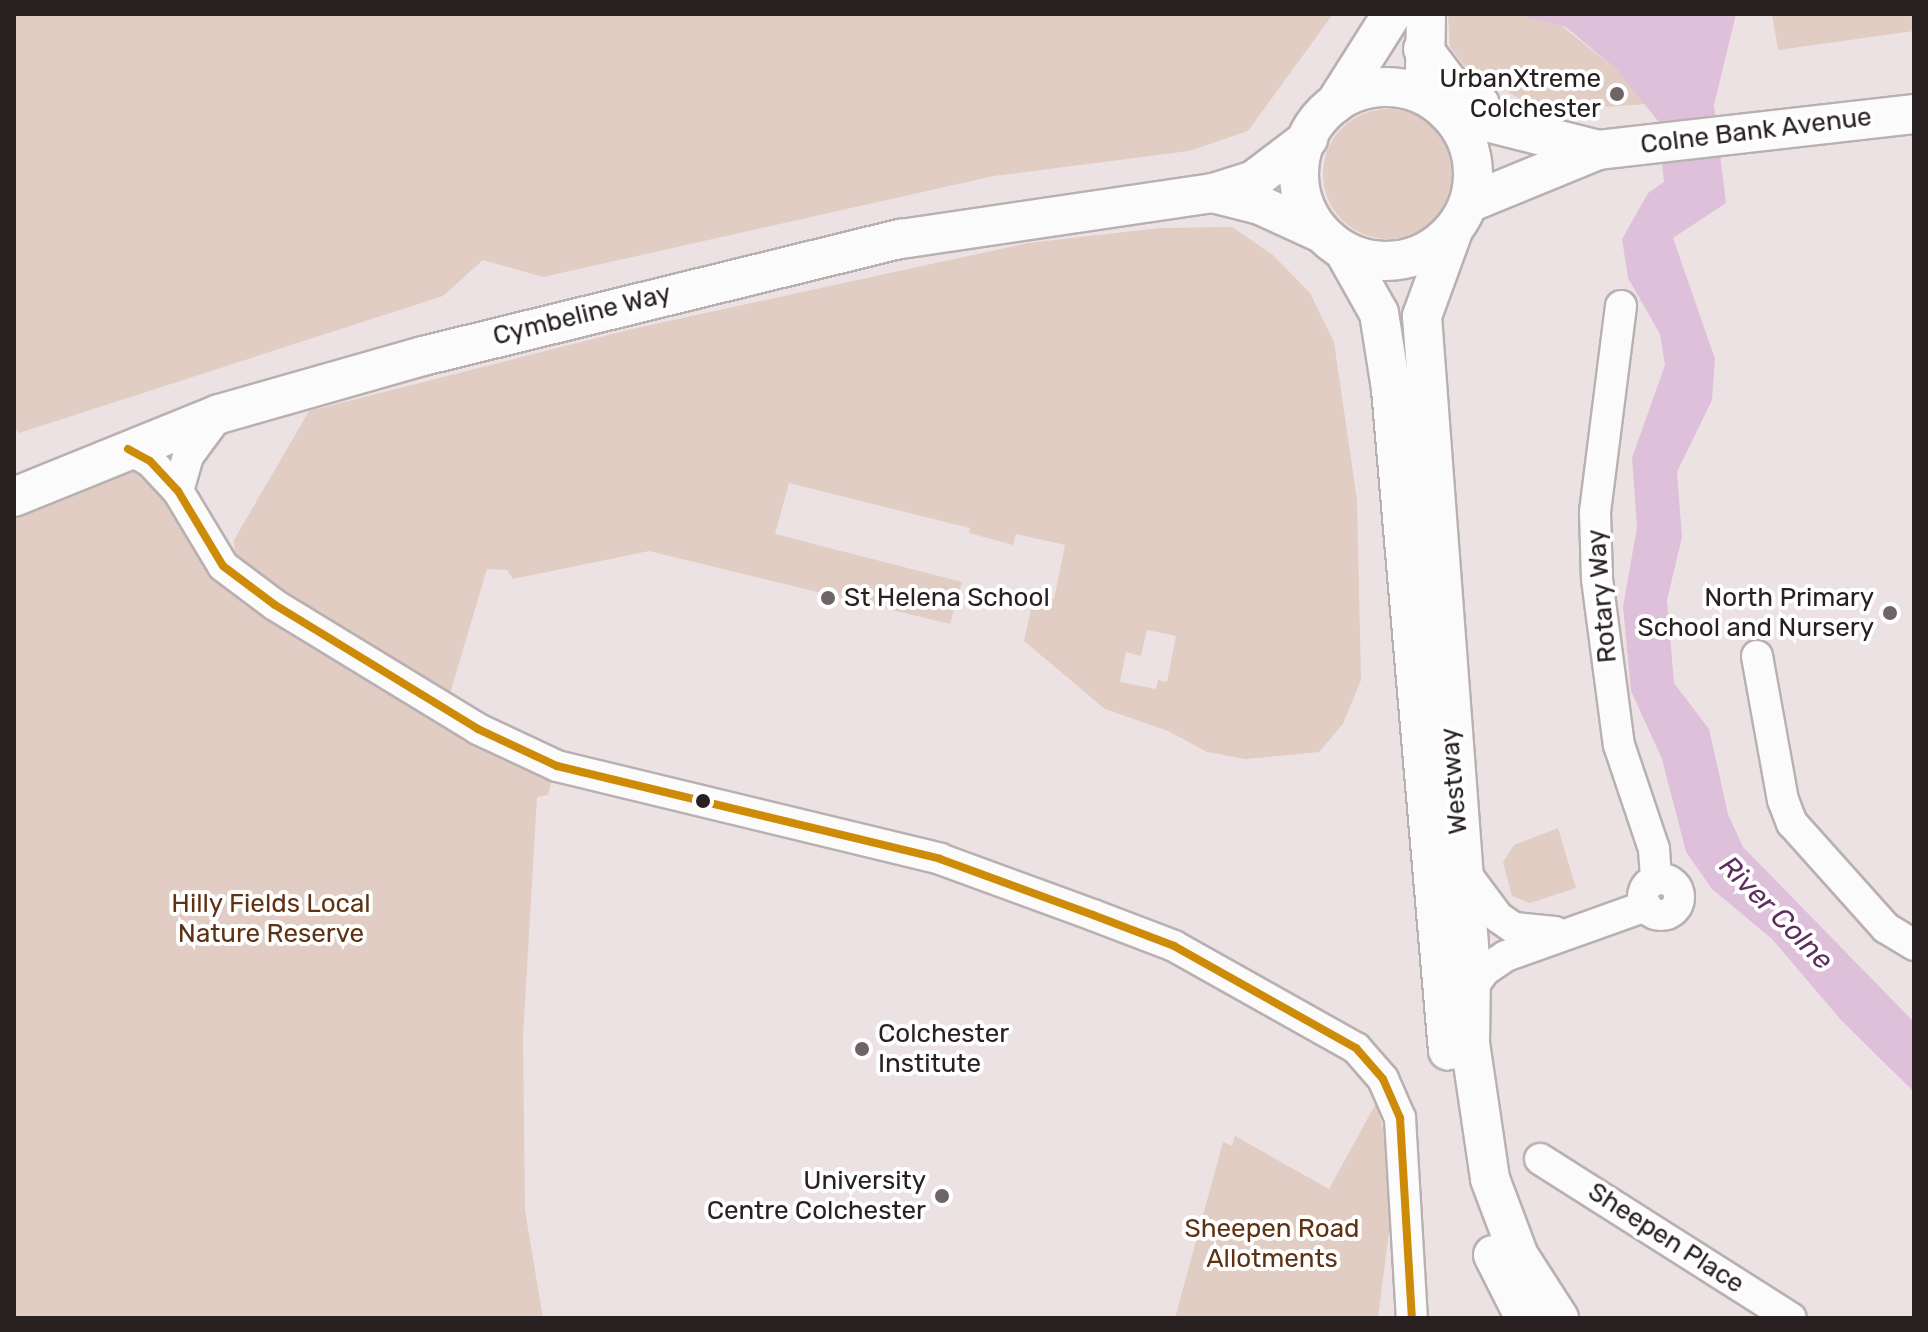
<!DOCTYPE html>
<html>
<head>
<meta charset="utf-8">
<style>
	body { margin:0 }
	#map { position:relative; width:1928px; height:1332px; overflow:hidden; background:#ede2e3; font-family:Rubik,sans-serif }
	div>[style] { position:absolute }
	.green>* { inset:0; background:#e1cdc3 }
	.round { border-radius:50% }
	.water>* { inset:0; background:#dfc0db }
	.roads { filter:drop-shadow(2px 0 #b9b0b1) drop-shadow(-2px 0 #b9b0b1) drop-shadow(0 2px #b9b0b1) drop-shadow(0 -2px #b9b0b1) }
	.minor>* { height:30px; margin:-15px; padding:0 15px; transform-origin:15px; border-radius:15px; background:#fcfbfb }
	.minor>.ring { margin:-15px; padding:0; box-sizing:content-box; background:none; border:30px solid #fcfbfb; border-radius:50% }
	.major>* { height:38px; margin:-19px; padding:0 19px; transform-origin:19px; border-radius:19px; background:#fcfbfb }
	.major>.ring { margin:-19px; padding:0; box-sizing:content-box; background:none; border:38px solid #fcfbfb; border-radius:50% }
	.bus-1>* { height:8px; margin:-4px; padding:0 4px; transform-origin:4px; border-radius:4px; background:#ce8b07 }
	.dots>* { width:22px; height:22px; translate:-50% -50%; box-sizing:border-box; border:4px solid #fff; border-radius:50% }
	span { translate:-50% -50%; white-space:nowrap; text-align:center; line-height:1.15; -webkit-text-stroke:8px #fff; paint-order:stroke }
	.poi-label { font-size:26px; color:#282021 }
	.right { translate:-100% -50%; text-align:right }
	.left { translate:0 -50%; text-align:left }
	.street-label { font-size:26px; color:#282021 }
	.park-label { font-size:26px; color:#5e3212 }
	.water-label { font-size:28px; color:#5e2e5e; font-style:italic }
	.frame { position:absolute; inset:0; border:16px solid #282021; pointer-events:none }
</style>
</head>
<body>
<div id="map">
	<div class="green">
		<div style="clip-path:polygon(14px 14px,1333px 14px,1248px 131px,1189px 151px,994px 176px,543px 277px,483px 260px,443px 296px,19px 433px,14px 428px)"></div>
		<div style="clip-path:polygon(1448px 14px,1515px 14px,1558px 23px,1617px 70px,1648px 104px,1604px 107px,1564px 120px,1537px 109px,1464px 66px,1450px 47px)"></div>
		<div style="clip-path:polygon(1772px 14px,1911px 14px,1914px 31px,1778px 50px)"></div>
		<div class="round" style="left:1323px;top:109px;width:130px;height:130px"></div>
		<div style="clip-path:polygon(evenodd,1232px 227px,1273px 255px,1310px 293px,1334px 342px,1357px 500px,1361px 680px,1343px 724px,1319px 752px,1245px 759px,1207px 752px,1168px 731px,1105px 709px,1024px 641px,1034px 596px,1054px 599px,1065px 545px,1016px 534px,1013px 545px,969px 533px,970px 528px,789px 483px,775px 534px,962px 582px,950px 624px,649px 551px,513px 579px,507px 570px,487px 569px,449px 697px,235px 559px,234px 540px,309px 411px,632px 329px,1028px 243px,1160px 228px,1232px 227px,1147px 630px,1176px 636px,1167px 682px,1158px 680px,1156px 689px,1120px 682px,1126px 652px,1141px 656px,1147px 630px)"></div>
		<div style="clip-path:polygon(129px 471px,149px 474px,166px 489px,184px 528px,552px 779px,548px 795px,537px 797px,523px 1037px,525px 1210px,543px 1318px,14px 1318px,14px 510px)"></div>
		<div style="clip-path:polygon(1558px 828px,1576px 888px,1530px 903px,1512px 896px,1503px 862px,1514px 845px)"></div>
		<div style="clip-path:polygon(1376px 1103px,1384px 1133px,1390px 1224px,1378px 1318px,1175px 1318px,1223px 1142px,1232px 1146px,1235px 1136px,1329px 1189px)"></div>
	</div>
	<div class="water">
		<div style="clip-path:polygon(1515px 14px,1736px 14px,1714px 105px,1726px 203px,1673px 238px,1715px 359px,1712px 400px,1677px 472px,1682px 537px,1667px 600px,1674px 683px,1709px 729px,1728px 814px,1743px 847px,1914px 1022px,1914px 1092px,1841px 1020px,1772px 939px,1712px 889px,1686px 852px,1662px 759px,1631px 691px,1623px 607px,1637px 527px,1632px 458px,1665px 365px,1660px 334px,1628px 278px,1622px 239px,1648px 193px,1664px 182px,1658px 121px,1617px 70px,1566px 27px)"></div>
	</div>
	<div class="roads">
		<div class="minor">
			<div style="left:1621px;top:306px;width:208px;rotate:97.2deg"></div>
			<div style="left:1595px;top:512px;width:67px;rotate:88.3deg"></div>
			<div style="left:1597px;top:579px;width:167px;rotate:82.5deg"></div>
			<div style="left:1619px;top:745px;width:110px;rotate:71.4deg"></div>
			<div style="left:1654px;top:849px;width:31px;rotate:86deg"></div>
			<div style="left:128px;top:449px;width:25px;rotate:29deg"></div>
			<div style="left:150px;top:461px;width:41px;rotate:47deg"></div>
			<div style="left:178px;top:491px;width:87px;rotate:59deg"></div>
			<div style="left:223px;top:566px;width:65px;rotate:36.9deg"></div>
			<div style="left:275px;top:605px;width:238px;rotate:31.4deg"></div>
			<div style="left:478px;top:729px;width:87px;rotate:25.1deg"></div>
			<div style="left:557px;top:766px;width:394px;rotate:13.6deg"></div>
			<div style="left:940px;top:859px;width:163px;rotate:20.1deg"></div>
			<div style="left:1093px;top:915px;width:87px;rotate:20.9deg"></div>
			<div style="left:1174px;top:946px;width:209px;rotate:29.3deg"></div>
			<div style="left:1356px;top:1048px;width:41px;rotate:48.9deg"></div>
			<div style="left:1383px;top:1079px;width:43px;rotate:66.4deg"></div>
			<div style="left:1400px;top:1118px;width:200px;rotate:86.6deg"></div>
			<div style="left:178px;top:491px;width:36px;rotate:-74deg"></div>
			<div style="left:188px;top:456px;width:52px;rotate:-53.6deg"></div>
			<div style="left:1757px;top:656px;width:146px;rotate:79.8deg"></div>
			<div style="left:1783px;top:800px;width:25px;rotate:69deg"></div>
			<div style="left:1792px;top:823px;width:141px;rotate:48.2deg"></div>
			<div style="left:1886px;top:928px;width:33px;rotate:31deg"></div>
			<div style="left:1463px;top:870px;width:59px;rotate:53.3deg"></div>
			<div style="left:1498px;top:917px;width:19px;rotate:35deg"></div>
			<div style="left:1514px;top:928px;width:41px;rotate:5.6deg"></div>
			<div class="ring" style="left:1643px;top:879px;width:6px;height:6px"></div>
			<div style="left:1470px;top:990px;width:25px;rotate:-53deg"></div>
			<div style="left:1485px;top:970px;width:25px;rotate:-34deg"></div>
			<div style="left:1506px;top:956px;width:149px;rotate:-19.7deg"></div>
			<div style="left:1540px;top:1159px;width:297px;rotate:32.4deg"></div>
		</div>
		<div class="major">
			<div style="left:1423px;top:49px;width:46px;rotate:52.9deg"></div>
			<div style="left:1451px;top:86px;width:34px;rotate:32deg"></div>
			<div style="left:1425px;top:75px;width:61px;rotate:-89.1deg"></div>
			<div class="ring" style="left:1299px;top:87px;width:136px;height:136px"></div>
			<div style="left:1335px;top:104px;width:107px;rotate:-57.7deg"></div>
			<div style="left:1447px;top:112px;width:156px;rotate:14.1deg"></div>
			<div style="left:1213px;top:193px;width:49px;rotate:14.3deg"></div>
			<div style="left:1260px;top:205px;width:63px;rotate:24.5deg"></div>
			<div style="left:1469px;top:203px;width:139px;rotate:-22.3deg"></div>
			<div style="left:1598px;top:150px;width:318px;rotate:-6.5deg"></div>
			<div style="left:1453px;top:231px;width:90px;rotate:110deg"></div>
			<div style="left:1422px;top:316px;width:658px;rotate:85.73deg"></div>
			<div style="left:1471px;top:972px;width:71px;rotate:90.8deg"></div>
			<div style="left:1470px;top:1043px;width:137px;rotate:81.6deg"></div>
			<div style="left:1490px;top:1179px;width:82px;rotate:69.4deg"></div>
			<div style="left:1519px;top:1256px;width:74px;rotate:57.2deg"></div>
			<div style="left:1344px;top:251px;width:71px;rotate:60.6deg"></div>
			<div style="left:1379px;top:313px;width:77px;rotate:81deg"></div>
			<div style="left:1391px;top:389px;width:664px;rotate:85.08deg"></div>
			<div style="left:14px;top:497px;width:221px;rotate:-22deg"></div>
			<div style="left:219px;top:414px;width:212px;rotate:-15.9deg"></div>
			<div style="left:423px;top:356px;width:492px;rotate:-13.8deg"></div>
			<div style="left:901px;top:239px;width:315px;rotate:-8.4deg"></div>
			<div style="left:1213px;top:193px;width:43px;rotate:-17.6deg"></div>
			<div style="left:1254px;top:180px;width:68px;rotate:-37.2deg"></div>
			<div style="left:1493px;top:1255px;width:71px;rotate:63.1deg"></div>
		</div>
	</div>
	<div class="bus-1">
		<div style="left:128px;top:449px;width:25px;rotate:29deg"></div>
		<div style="left:150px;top:461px;width:41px;rotate:47deg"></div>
		<div style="left:178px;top:491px;width:87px;rotate:59deg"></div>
		<div style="left:223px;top:566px;width:65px;rotate:36.9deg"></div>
		<div style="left:275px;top:605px;width:238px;rotate:31.4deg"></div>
		<div style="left:478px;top:729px;width:87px;rotate:25.1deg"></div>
		<div style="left:557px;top:766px;width:394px;rotate:13.6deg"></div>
		<div style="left:940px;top:859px;width:163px;rotate:20.1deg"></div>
		<div style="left:1093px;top:915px;width:87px;rotate:20.9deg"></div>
		<div style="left:1174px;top:946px;width:209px;rotate:29.3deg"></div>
		<div style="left:1356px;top:1048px;width:41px;rotate:48.9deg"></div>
		<div style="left:1383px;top:1079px;width:43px;rotate:66.4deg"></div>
		<div style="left:1400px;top:1118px;width:200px;rotate:86.6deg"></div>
	</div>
	<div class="dots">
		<div style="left:1617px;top:94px;background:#6d6465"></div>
		<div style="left:828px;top:598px;background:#6d6465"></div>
		<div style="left:1890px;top:613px;background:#6d6465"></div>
		<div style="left:703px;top:801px;background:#282021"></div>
		<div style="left:862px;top:1049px;background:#6d6465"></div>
		<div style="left:942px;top:1196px;background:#6d6465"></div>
	</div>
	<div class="poi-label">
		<span class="right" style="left:1601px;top:94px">UrbanXtreme<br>Colchester</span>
		<span class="left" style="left:844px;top:598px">St Helena School</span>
		<span class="right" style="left:1874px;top:613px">North Primary<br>School and Nursery</span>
		<span class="left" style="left:878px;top:1049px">Colchester<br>Institute</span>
		<span class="right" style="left:926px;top:1196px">University<br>Centre Colchester</span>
	</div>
	<div class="street-label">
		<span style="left:1756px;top:131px;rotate:-7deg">Colne Bank Avenue</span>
		<span style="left:582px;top:315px;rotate:-14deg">Cymbeline Way</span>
		<span style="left:1602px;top:596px;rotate:-95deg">Rotary Way</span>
		<span style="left:1454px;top:781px;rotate:-95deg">Westway</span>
		<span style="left:1666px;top:1238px;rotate:33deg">Sheepen Place</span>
	</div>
	<div class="park-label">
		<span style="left:271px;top:919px">Hilly Fields Local<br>Nature Reserve</span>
		<span style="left:1272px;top:1244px">Sheepen Road<br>Allotments</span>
	</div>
	<div class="water-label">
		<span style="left:1776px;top:913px;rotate:45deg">River Colne</span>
	</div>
	<div class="frame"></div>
</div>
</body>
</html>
